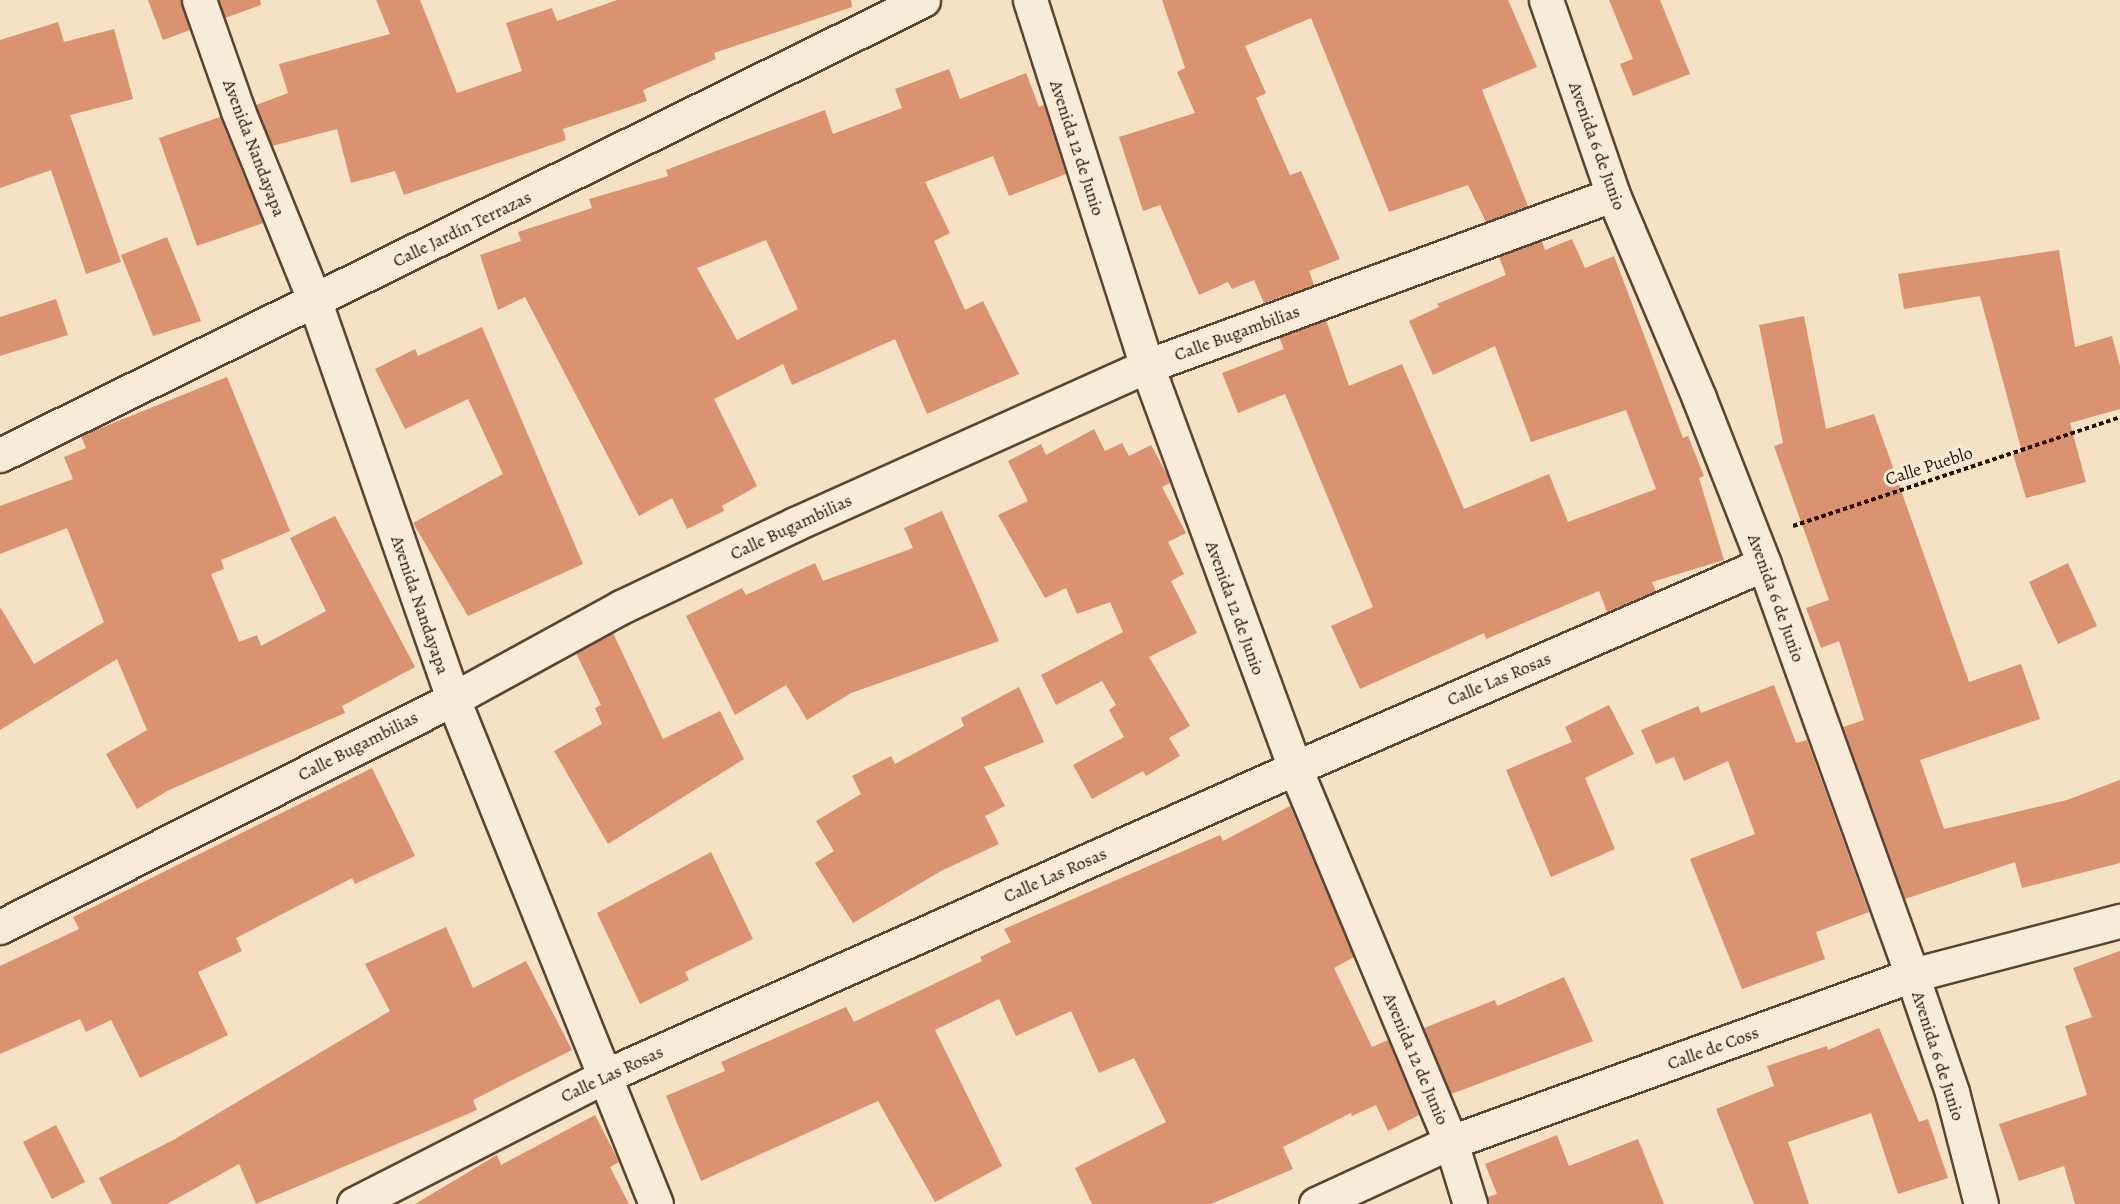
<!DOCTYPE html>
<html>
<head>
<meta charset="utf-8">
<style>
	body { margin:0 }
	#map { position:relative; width:2120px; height:1204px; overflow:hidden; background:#f5e1c4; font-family:Alegreya,serif }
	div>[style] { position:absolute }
	.building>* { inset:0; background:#da9271 }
	.path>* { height:4px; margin-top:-2px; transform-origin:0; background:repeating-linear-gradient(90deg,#271102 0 4.5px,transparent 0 7.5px) }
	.roads { filter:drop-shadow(2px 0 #5a4532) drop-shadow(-2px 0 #5a4532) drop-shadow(0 2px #5a4532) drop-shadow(0 -2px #5a4532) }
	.minor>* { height:33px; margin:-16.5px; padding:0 16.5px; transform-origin:16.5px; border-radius:16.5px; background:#f8ecd9 }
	span { translate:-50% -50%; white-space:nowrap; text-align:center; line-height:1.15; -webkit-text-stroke:6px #f8ecd9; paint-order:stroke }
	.street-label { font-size:18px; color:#271102 }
</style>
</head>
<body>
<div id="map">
	<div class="building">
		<div style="clip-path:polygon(148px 0,181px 0,190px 30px,163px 40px)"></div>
		<div style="clip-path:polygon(219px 0,260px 0,261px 5px,225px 18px)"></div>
		<div style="clip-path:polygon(376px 0,420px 0,457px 93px,522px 71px,506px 23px,552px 8px,557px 21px,617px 0,851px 0,852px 7px,714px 53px,716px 59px,643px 90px,647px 101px,563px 129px,566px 140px,404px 195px,395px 171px,351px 183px,337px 129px,272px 146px,256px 105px,288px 93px,279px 64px,390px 34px)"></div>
		<div style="clip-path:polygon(1162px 0,1508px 0,1537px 67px,1482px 90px,1528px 206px,1486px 222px,1468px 185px,1389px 212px,1311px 18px,1245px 46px,1266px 93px,1256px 98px,1290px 175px,1301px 171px,1340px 259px,1309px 271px,1314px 285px,1264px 303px,1254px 280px,1232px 289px,1228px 282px,1199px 295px,1160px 205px,1143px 211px,1119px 137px,1195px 113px,1177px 72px,1185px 68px)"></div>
		<div style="clip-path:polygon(1609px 0,1660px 0,1690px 74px,1633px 96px,1620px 64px,1633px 59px)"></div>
		<div style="clip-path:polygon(58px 22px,64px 42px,114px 29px,133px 99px,70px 115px,121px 262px,86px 274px,51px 170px,0 188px,0 40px)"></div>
		<div style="clip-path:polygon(evenodd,949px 69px,960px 99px,1026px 73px,1039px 107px,1044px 105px,1066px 174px,1009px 196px,993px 156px,925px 182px,950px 233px,934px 241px,965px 310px,983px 301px,1019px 374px,927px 414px,895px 339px,792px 385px,783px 364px,714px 399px,757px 486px,722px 506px,724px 511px,687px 529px,672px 498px,639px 516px,525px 297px,498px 310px,480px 255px,521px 241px,518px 232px,592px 208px,589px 199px,668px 176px,666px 170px,825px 110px,833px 134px,902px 108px,895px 89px,949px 69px,766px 240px,798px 309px,737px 340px,697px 268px,766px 240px)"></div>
		<div style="clip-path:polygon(220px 117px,263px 223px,197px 246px,159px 138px)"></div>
		<div style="clip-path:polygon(167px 237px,201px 321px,153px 336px,121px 255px)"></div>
		<div style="clip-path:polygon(1572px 239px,1585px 268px,1614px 256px,1683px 438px,1688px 436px,1704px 476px,1699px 478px,1724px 560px,1652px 582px,1656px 591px,1607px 612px,1599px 591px,1486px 639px,1484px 633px,1360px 689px,1331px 626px,1373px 607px,1285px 394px,1238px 413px,1222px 373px,1284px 349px,1279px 337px,1326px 320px,1349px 386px,1402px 364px,1464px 509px,1549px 474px,1568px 522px,1656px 489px,1626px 410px,1531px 442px,1495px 346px,1433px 375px,1409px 321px,1439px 307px,1437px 304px,1506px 275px,1499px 257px,1542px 241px,1545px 250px)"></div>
		<div style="clip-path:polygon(2059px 250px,2075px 347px,2112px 336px,2120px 366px,2120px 409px,2070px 423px,2086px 482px,2026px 498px,2013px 454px,2022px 452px,1980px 296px,1904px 309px,1898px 274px)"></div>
		<div style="clip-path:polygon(56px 299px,68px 335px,0 356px,0 317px)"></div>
		<div style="clip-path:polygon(1804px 316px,1826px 429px,1874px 414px,1969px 682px,2021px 664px,2040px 719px,1920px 760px,1944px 829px,2067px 800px,2120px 780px,2120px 863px,2022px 888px,2015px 862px,1905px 899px,1843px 727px,1864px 720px,1839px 641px,1821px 648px,1806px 608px,1829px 600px,1774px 446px,1783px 443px,1759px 325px)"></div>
		<div style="clip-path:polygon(482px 327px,583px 564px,468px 616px,413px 523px,503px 474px,468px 399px,405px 429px,375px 369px,415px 349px,418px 356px)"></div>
		<div style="clip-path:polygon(227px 377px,290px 531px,221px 560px,224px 569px,211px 574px,239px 642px,257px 635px,261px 646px,326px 611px,290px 538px,335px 516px,415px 667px,342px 706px,345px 713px,169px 790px,137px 809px,106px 754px,147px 730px,117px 659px,0 730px,0 607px,34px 664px,104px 622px,67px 528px,0 554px,0 506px,73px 479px,64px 457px,86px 448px,81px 436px)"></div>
		<div style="clip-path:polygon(1094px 429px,1105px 451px,1122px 443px,1129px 456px,1151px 445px,1168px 476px,1170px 483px,1162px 487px,1186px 533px,1168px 542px,1184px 574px,1171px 581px,1197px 633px,1149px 657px,1190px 726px,1169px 738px,1180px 756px,1146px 776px,1143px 771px,1092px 799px,1073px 765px,1124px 737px,1109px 710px,1116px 705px,1102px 681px,1056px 705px,1041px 675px,1123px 632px,1110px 602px,1077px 614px,1066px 588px,1045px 598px,998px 515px,1028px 501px,1008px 461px,1041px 444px,1046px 455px)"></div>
		<div style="clip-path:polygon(942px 511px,999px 641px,851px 693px,807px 720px,786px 685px,735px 715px,686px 616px,742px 588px,746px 595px,815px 563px,823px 581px,913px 548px,904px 528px)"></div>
		<div style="clip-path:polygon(2068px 563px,2097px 626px,2058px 644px,2029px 582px)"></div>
		<div style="clip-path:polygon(613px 633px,663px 739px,720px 711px,744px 759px,608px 844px,554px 751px,602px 724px,595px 708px,601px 705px,576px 653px)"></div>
		<div style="clip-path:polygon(1774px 685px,1796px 743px,1807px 740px,1869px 912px,1816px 932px,1825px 959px,1742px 989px,1690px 859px,1755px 834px,1728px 761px,1684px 781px,1674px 757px,1656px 764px,1641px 730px,1698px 706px,1701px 713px)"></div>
		<div style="clip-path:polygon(1019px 687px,1044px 742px,984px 767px,1005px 806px,985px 816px,999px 844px,941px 871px,853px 923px,815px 863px,834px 851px,816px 821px,861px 794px,852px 776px,891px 756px,895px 764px,964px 726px,961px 718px)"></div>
		<div style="clip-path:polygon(1609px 705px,1634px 754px,1585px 778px,1615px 849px,1551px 877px,1506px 770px,1572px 742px,1565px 727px)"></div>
		<div style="clip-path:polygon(372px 768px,415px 856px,355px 884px,352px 878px,236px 938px,242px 951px,198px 972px,228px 1035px,140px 1078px,111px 1020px,86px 1032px,80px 1019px,0 1054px,0 966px,79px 929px,73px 917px)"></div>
		<div style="clip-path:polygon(1290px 806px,1354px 957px,1334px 968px,1372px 1047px,1388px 1040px,1419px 1115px,1388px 1131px,1376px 1105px,1352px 1116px,1351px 1113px,1283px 1147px,1293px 1169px,1211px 1204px,1092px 1204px,1075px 1168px,1166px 1122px,1134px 1058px,1099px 1073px,1071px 1011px,1016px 1036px,999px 999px,935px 1030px,1002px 1166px,935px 1202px,878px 1101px,701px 1181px,666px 1096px,725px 1071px,721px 1062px,846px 1007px,854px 1022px,982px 961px,980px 957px,1011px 942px,1004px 929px,1220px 835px,1223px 841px)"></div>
		<div style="clip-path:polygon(711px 852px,753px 939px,685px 972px,689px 980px,640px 1004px,597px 913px)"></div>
		<div style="clip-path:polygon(446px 927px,473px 988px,526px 961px,572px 1050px,473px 1100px,477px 1110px,256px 1204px,239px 1164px,167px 1204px,112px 1204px,99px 1178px,175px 1139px,390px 1011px,365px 964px)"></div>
		<div style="clip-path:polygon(2120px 951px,2120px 1204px,2075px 1204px,2064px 1166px,2019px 1181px,1999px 1124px,2087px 1095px,2065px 1026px,2092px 1017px,2073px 968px)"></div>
		<div style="clip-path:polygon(1564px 977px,1593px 1041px,1451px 1094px,1424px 1028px,1495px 1000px,1497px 1006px)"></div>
		<div style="clip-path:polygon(1879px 1028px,1919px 1122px,1928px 1119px,1948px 1178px,1898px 1194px,1871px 1113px,1788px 1142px,1809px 1204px,1754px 1204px,1716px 1109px,1774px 1086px,1767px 1066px,1827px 1046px,1828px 1050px)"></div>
		<div style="clip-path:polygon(595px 1115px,619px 1162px,610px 1167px,629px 1204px,415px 1204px,497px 1155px,501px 1165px)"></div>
		<div style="clip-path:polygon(56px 1125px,85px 1182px,52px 1199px,23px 1142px)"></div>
		<div style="clip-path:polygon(1557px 1135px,1569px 1166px,1638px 1139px,1664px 1204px,1488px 1204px,1488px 1197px,1497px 1194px,1485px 1164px)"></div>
	</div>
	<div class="path">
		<div style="left:1793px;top:526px;width:345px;rotate:-18.4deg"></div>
	</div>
	<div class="roads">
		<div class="minor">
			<div style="left:199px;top:0;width:118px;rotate:70.6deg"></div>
			<div style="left:238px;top:111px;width:206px;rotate:68deg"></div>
			<div style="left:315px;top:302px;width:420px;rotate:70.8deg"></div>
			<div style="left:453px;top:699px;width:544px;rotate:68.1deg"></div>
			<div style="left:1030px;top:0;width:384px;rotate:72.3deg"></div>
			<div style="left:1147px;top:366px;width:428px;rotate:69.8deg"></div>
			<div style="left:1295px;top:768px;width:405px;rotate:67.4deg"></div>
			<div style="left:1451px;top:1142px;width:65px;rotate:73deg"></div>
			<div style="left:1546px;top:0;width:206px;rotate:71deg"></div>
			<div style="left:1613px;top:195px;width:220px;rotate:67deg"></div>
			<div style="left:1699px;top:398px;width:178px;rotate:68.6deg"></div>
			<div style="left:1764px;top:564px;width:437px;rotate:70.2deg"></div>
			<div style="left:1912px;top:975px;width:124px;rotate:71.1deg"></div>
			<div style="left:1952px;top:1092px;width:116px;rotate:75.5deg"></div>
			<div style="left:0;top:455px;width:1029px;rotate:-26.24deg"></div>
			<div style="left:0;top:927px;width:507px;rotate:-26.72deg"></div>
			<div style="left:453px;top:699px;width:192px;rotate:-28.7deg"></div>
			<div style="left:621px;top:607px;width:193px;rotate:-25.5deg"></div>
			<div style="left:795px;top:524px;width:386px;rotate:-24.2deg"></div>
			<div style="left:1147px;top:366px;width:496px;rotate:-20.2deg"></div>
			<div style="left:354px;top:1204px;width:282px;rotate:-27deg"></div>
			<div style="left:605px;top:1076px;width:756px;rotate:-24.05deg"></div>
			<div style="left:1295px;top:768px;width:511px;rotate:-23.51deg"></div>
			<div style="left:1316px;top:1204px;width:149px;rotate:-24.7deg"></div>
			<div style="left:1451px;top:1142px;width:490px;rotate:-19.9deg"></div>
			<div style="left:1912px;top:975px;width:215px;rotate:-14.6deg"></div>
		</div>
	</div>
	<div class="street-label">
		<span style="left:1597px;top:146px;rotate:70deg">Avenida 6 de Junio</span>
		<span style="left:254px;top:148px;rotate:69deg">Avenida Nandayapa</span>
		<span style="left:1077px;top:148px;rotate:72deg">Avenida 12 de Junio</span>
		<span style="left:462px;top:229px;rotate:-26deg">Calle Jardín Terrazas</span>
		<span style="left:1237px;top:333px;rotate:-20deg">Calle Bugambilias</span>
		<span style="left:1929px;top:466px;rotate:-18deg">Calle Pueblo</span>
		<span style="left:791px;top:527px;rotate:-25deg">Calle Bugambilias</span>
		<span style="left:1776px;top:598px;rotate:70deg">Avenida 6 de Junio</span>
		<span style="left:420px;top:605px;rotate:71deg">Avenida Nandayapa</span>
		<span style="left:1235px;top:608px;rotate:70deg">Avenida 12 de Junio</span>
		<span style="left:1499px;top:679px;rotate:-23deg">Calle Las Rosas</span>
		<span style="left:358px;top:746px;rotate:-27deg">Calle Bugambilias</span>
		<span style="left:1055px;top:875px;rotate:-24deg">Calle Las Rosas</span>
		<span style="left:1713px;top:1048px;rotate:-20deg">Calle de Coss</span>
		<span style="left:1938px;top:1056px;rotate:72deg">Avenida 6 de Junio</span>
		<span style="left:1416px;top:1059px;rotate:67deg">Avenida 12 de Junio</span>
		<span style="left:612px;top:1074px;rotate:-25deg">Calle Las Rosas</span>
	</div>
</div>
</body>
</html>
